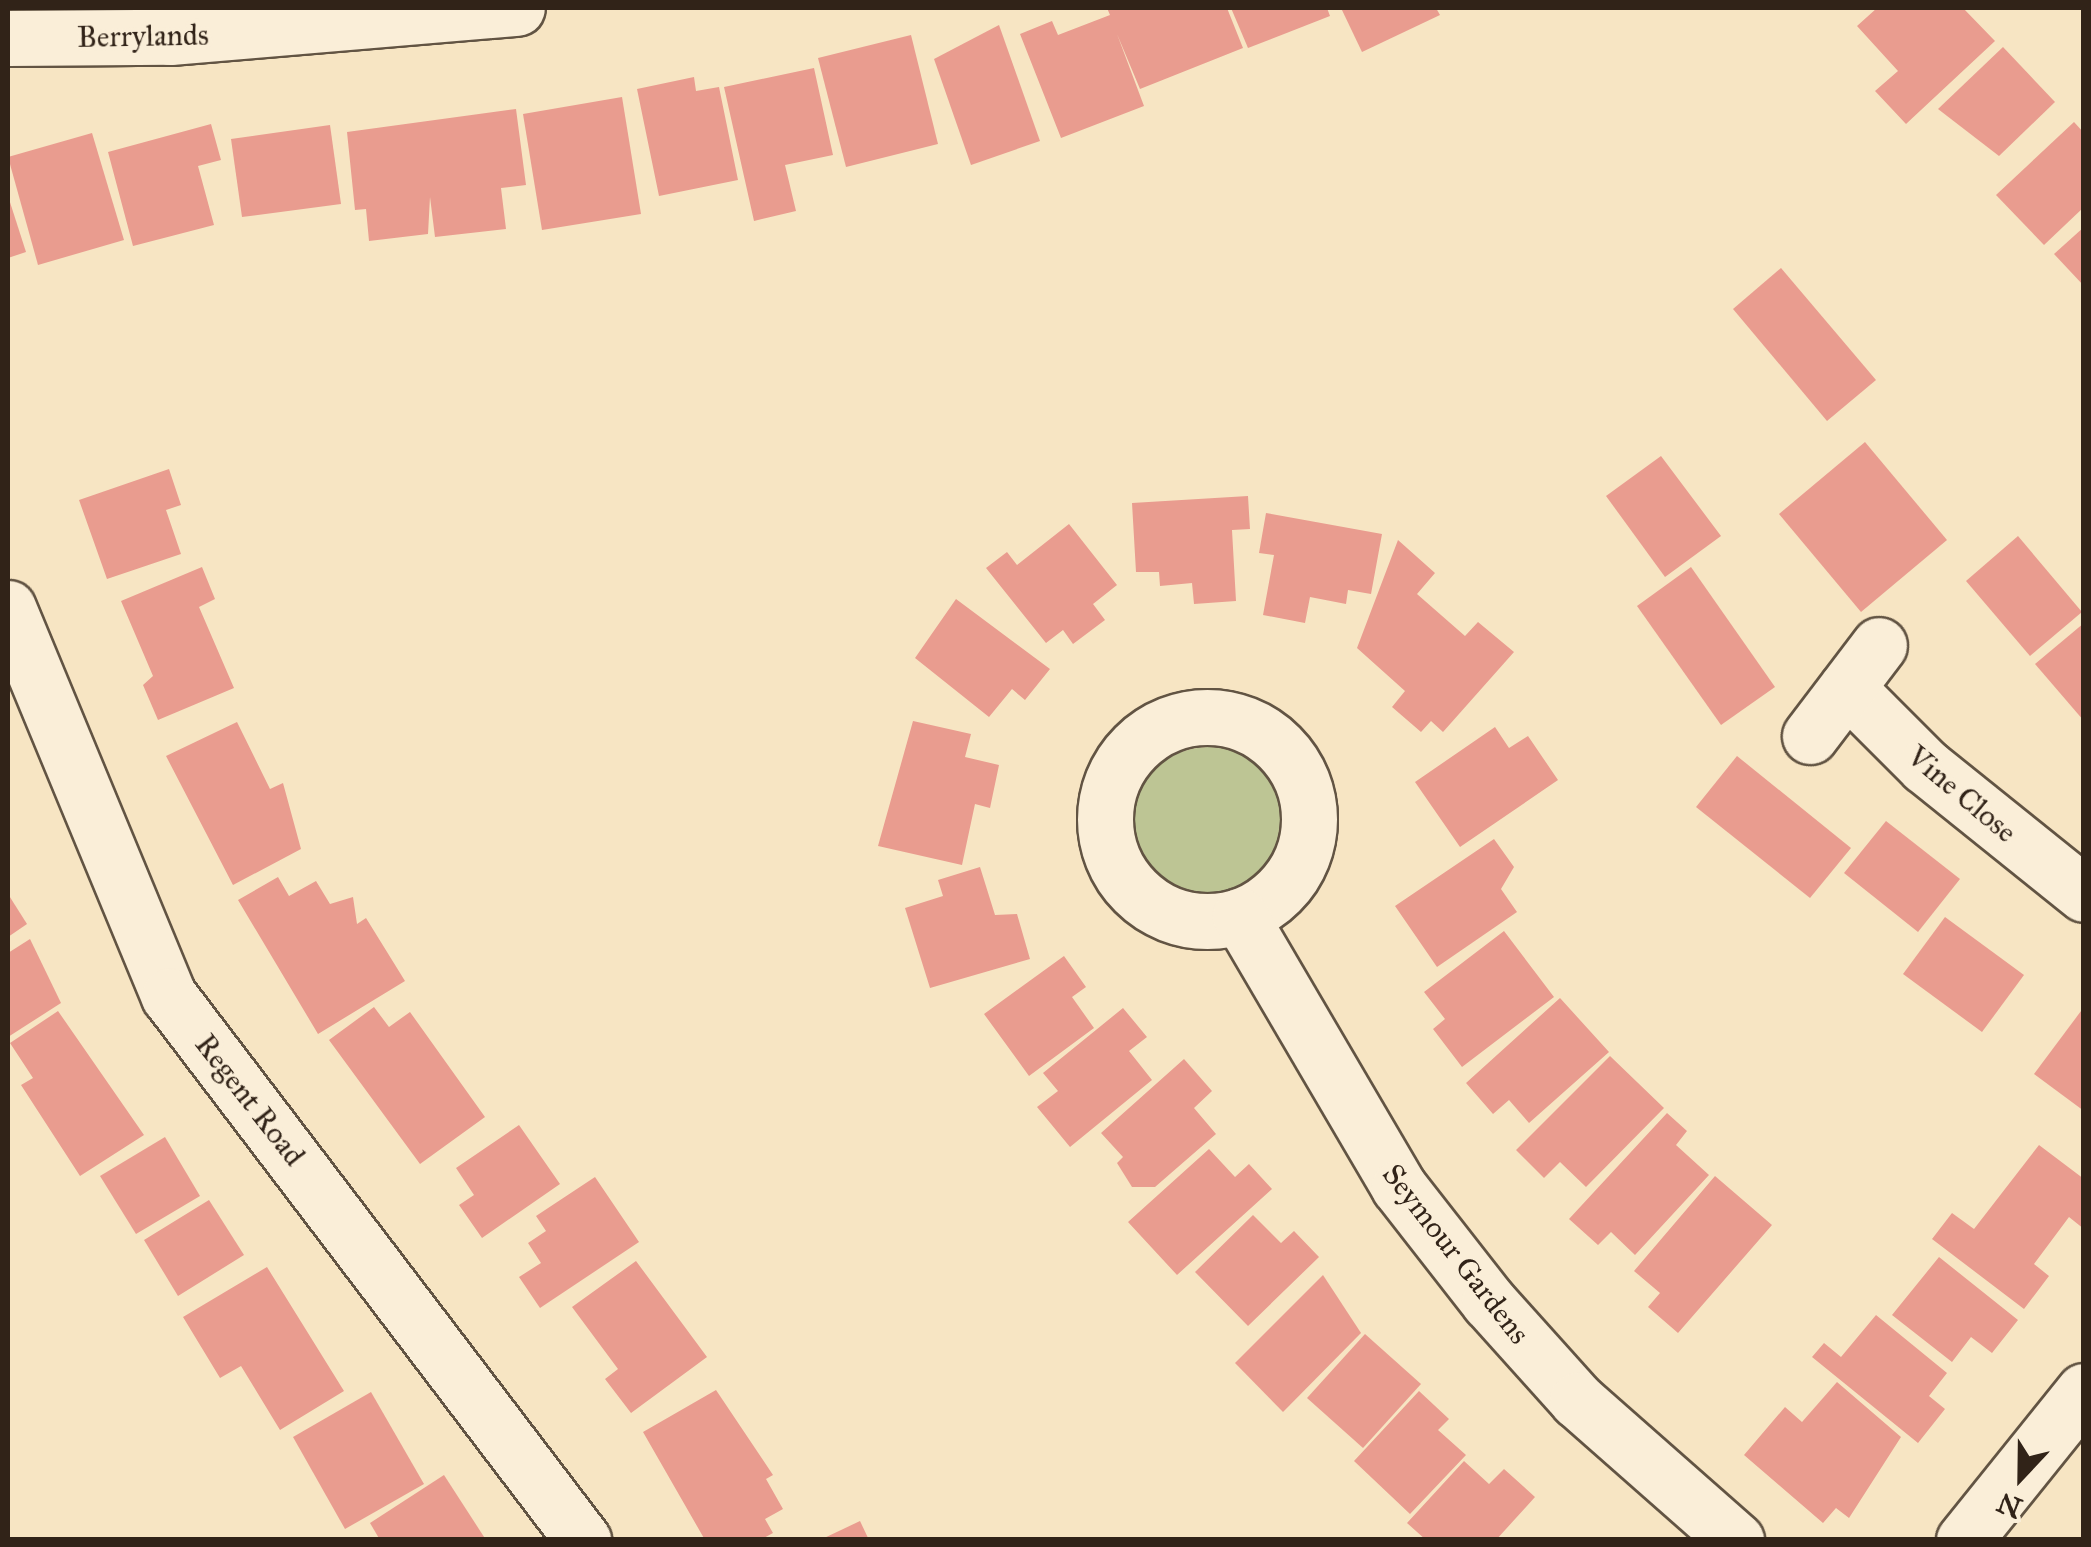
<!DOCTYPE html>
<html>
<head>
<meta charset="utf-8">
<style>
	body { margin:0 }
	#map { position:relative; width:2091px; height:1547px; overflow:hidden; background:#f7e5c3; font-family:"IM FELL Great Primer",serif }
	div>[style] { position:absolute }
	.green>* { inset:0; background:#bdc594 }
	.round { border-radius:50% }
	.building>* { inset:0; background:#e99c8f }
	.roads { filter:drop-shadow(2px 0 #625443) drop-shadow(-2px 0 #625443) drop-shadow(0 2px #625443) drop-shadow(0 -2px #625443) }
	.minor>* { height:55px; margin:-27.5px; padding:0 27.5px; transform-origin:27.5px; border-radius:27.5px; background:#faeed8 }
	.minor>.ring { margin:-27.5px; padding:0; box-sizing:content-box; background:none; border:55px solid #faeed8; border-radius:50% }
	span { translate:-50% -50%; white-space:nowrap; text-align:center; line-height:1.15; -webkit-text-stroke:8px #faeed8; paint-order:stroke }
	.street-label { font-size:30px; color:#312318 }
	.frame { position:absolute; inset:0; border:10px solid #312318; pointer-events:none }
	.north { position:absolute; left:1971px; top:1427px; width:100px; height:100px; -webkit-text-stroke:8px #faeed8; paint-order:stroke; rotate:202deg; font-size:28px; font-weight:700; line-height:40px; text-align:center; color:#312318 }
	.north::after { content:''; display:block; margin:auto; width:35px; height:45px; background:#312318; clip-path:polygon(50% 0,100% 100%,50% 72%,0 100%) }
</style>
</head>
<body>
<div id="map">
	<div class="green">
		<div class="round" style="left:1130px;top:747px;width:158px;height:158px"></div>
	</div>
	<div class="building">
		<div style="clip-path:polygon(1107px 8px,1227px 8px,1243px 48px,1140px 89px,1117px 34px,1144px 106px,1061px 138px,1020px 34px,1052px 21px,1058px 35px,1110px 15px)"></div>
		<div style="clip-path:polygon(1231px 8px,1327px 8px,1330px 16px,1248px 48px)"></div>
		<div style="clip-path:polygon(1341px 8px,1436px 8px,1440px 15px,1362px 52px)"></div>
		<div style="clip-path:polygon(1877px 8px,1963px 8px,1995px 41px,1906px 124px,1875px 91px,1898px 71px,1857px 26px)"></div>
		<div style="clip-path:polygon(999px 25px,1040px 141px,971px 165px,934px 59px)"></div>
		<div style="clip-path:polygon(911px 35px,938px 144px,846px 167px,818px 58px)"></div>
		<div style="clip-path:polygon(2003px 47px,2055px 102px,1999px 156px,1938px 109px)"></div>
		<div style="clip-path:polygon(814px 68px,833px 155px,785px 165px,796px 211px,754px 221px,724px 87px)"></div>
		<div style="clip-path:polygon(694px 77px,696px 91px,719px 87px,738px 180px,659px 196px,637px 89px)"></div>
		<div style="clip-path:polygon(622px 97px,641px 214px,542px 230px,523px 114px)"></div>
		<div style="clip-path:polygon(516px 109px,526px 185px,501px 188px,506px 229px,435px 237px,430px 197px,428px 234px,369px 241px,366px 209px,355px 210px,347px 132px)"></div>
		<div style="clip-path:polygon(2074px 122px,2084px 133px,2084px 207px,2044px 245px,1996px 195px)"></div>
		<div style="clip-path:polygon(211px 124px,221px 160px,198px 166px,214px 225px,133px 246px,108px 152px)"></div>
		<div style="clip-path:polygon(330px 125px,341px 204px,242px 217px,231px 139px)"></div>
		<div style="clip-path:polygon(92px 133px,124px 240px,38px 265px,8px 157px)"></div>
		<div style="clip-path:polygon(8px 196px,26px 252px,8px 258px)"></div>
		<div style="clip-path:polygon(2084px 227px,2084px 286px,2054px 254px)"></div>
		<div style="clip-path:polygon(1781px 268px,1876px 380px,1827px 421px,1733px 309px)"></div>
		<div style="clip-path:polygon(1865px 442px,1947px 540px,1861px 612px,1779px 514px)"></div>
		<div style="clip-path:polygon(1661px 456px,1721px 536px,1665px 577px,1606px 496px)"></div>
		<div style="clip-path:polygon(169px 469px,181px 505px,166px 510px,181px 554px,107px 579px,79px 500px)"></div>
		<div style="clip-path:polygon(1248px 496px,1250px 529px,1232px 530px,1236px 601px,1194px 604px,1192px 583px,1160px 586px,1159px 572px,1136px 572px,1132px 503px)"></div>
		<div style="clip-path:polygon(1266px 513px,1382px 534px,1371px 594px,1348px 590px,1346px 604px,1310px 597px,1305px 623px,1263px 615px,1274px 555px,1259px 553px)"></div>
		<div style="clip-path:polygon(1069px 524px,1117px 585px,1093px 604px,1105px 620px,1073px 644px,1063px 630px,1046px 643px,986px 568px,1007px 552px,1017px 565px)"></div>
		<div style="clip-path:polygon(2018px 536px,2082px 612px,2030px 656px,1966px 581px)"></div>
		<div style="clip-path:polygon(1398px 540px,1435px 573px,1417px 594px,1465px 636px,1478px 622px,1514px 652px,1443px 732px,1431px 721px,1421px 732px,1392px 707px,1405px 691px,1357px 648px)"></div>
		<div style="clip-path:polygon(202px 567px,215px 599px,199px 607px,234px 688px,158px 720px,143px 685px,153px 676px,121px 601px)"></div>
		<div style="clip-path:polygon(1691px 567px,1775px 687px,1721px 725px,1637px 606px)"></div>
		<div style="clip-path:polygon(956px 599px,1050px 669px,1025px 700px,1012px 689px,989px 717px,915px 658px)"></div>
		<div style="clip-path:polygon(2084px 623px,2084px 721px,2035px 664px)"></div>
		<div style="clip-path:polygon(913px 721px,971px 734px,965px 757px,999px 765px,990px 808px,975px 804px,962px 865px,878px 846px)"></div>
		<div style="clip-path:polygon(237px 722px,270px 789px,283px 783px,301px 849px,233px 885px,166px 756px)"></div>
		<div style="clip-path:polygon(1495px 727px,1509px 748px,1528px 736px,1558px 780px,1460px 847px,1415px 782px)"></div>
		<div style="clip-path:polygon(1737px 756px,1851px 848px,1810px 898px,1696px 807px)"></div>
		<div style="clip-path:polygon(1886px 821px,1960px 879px,1918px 932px,1844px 873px)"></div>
		<div style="clip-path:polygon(1494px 839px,1514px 867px,1501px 889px,1517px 912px,1437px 967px,1395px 906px)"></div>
		<div style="clip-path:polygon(980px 867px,995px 915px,1017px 914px,1030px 959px,930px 988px,905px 908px,943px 896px,938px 880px)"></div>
		<div style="clip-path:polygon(278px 877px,289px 896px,316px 881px,330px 904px,353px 897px,357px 924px,366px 918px,405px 981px,318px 1034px,238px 900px)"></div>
		<div style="clip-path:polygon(8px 894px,27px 924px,8px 937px)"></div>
		<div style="clip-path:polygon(1945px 917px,2024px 975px,1982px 1032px,1903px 974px)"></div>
		<div style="clip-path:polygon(1504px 931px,1554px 997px,1462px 1067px,1433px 1029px,1445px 1019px,1424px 992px)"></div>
		<div style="clip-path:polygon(30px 939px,61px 1003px,8px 1037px,8px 953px)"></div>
		<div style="clip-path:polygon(1064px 956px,1086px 987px,1072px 997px,1094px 1028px,1029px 1076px,984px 1014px)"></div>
		<div style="clip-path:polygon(1560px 998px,1609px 1052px,1529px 1123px,1509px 1100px,1493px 1114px,1466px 1083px)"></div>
		<div style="clip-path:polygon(374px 1007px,389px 1027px,410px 1012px,485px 1117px,420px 1164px,329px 1040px)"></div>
		<div style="clip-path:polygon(2084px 1007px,2084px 1111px,2034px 1074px)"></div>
		<div style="clip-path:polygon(1123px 1008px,1147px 1037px,1129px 1051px,1152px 1080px,1070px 1147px,1037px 1107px,1058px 1091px,1043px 1073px)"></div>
		<div style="clip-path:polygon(58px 1011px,144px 1135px,80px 1176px,21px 1085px,33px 1078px,10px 1043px)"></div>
		<div style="clip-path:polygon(1610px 1056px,1664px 1108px,1586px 1187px,1560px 1162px,1544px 1178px,1516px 1150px)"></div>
		<div style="clip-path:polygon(1184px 1059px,1212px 1091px,1194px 1108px,1216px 1134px,1155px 1187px,1132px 1187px,1117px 1163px,1123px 1157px,1101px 1133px)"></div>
		<div style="clip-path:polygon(1667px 1113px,1687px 1131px,1676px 1145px,1709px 1175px,1635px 1255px,1611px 1232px,1598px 1245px,1569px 1219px)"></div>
		<div style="clip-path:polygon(519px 1125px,560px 1184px,482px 1238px,459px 1205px,474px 1195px,456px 1168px)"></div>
		<div style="clip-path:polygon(165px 1137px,200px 1196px,136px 1234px,100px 1176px)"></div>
		<div style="clip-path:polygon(2039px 1145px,2084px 1179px,2084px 1229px,2069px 1217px,2034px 1264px,2049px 1276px,2024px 1309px,1932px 1239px,1952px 1213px,1974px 1229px)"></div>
		<div style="clip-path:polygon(1209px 1149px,1235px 1177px,1249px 1164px,1272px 1189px,1177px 1275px,1128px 1222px)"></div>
		<div style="clip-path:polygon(1715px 1176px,1772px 1225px,1678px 1333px,1648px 1307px,1660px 1293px,1634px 1271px)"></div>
		<div style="clip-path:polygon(595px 1177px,639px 1242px,540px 1308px,519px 1277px,541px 1263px,528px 1243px,546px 1231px,536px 1216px)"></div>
		<div style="clip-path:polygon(209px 1200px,244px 1255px,178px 1296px,144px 1240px)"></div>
		<div style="clip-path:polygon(1253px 1215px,1281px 1243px,1294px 1231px,1319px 1257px,1248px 1326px,1195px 1272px)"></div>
		<div style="clip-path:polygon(1939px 1257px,2018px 1320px,1992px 1353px,1971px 1337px,1952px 1362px,1892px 1315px)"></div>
		<div style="clip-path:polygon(636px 1261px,707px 1357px,631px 1413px,605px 1379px,618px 1369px,572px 1307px)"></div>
		<div style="clip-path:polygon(267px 1267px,344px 1391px,280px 1430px,241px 1366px,220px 1378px,183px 1317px)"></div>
		<div style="clip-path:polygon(1323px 1275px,1361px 1333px,1283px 1412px,1235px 1363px)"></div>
		<div style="clip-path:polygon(1876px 1315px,1947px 1373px,1929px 1396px,1945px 1409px,1918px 1443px,1812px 1357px,1824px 1343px,1841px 1357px)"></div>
		<div style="clip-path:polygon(1365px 1334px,1421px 1384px,1363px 1448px,1307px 1398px)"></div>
		<div style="clip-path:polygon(1837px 1382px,1901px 1437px,1849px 1518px,1836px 1508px,1823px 1523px,1744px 1455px,1785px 1407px,1802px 1422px)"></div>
		<div style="clip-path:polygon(716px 1390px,773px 1475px,766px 1479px,783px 1509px,765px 1519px,773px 1533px,760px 1540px,705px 1540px,643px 1432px)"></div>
		<div style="clip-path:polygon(1419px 1391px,1449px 1419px,1438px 1430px,1466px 1455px,1410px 1514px,1354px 1461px)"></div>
		<div style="clip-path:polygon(371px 1392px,424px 1484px,345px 1529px,293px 1437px)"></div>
		<div style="clip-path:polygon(1464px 1461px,1489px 1484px,1504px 1469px,1535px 1497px,1496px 1540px,1426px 1540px,1407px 1523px)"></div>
		<div style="clip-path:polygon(444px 1475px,486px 1540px,380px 1540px,370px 1523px)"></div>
		<div style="clip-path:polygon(860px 1521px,869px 1540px,820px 1540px)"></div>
	</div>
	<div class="roads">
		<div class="minor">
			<div style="left:8px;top:38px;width:162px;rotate:-0.4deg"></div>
			<div style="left:170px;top:37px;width:348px;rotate:-4.8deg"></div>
			<div style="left:8px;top:608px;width:420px;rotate:67.5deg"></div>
			<div style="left:169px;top:996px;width:684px;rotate:52.73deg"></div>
			<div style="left:1847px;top:688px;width:110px;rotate:45deg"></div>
			<div style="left:1925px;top:766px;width:204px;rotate:38.8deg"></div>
			<div class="ring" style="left:1105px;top:717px;width:149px;height:149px"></div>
			<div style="left:1810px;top:736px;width:114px;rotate:-52.8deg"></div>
			<div style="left:1240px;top:916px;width:314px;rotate:59.6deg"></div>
			<div style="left:1399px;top:1187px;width:146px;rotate:52deg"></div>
			<div style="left:1489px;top:1302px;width:132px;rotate:48.1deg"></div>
			<div style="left:1577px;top:1400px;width:212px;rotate:41.4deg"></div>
			<div style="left:1964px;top:1540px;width:191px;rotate:-51.2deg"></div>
		</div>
	</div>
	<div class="street-label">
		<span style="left:143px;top:36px;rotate:-1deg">Berrylands</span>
		<span style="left:1962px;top:794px;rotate:40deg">Vine Close</span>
		<span style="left:250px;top:1100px;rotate:52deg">Regent Road</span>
		<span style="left:1456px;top:1254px;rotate:52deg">Seymour Gardens</span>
	</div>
	<div class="frame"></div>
	<div class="north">N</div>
</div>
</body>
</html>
